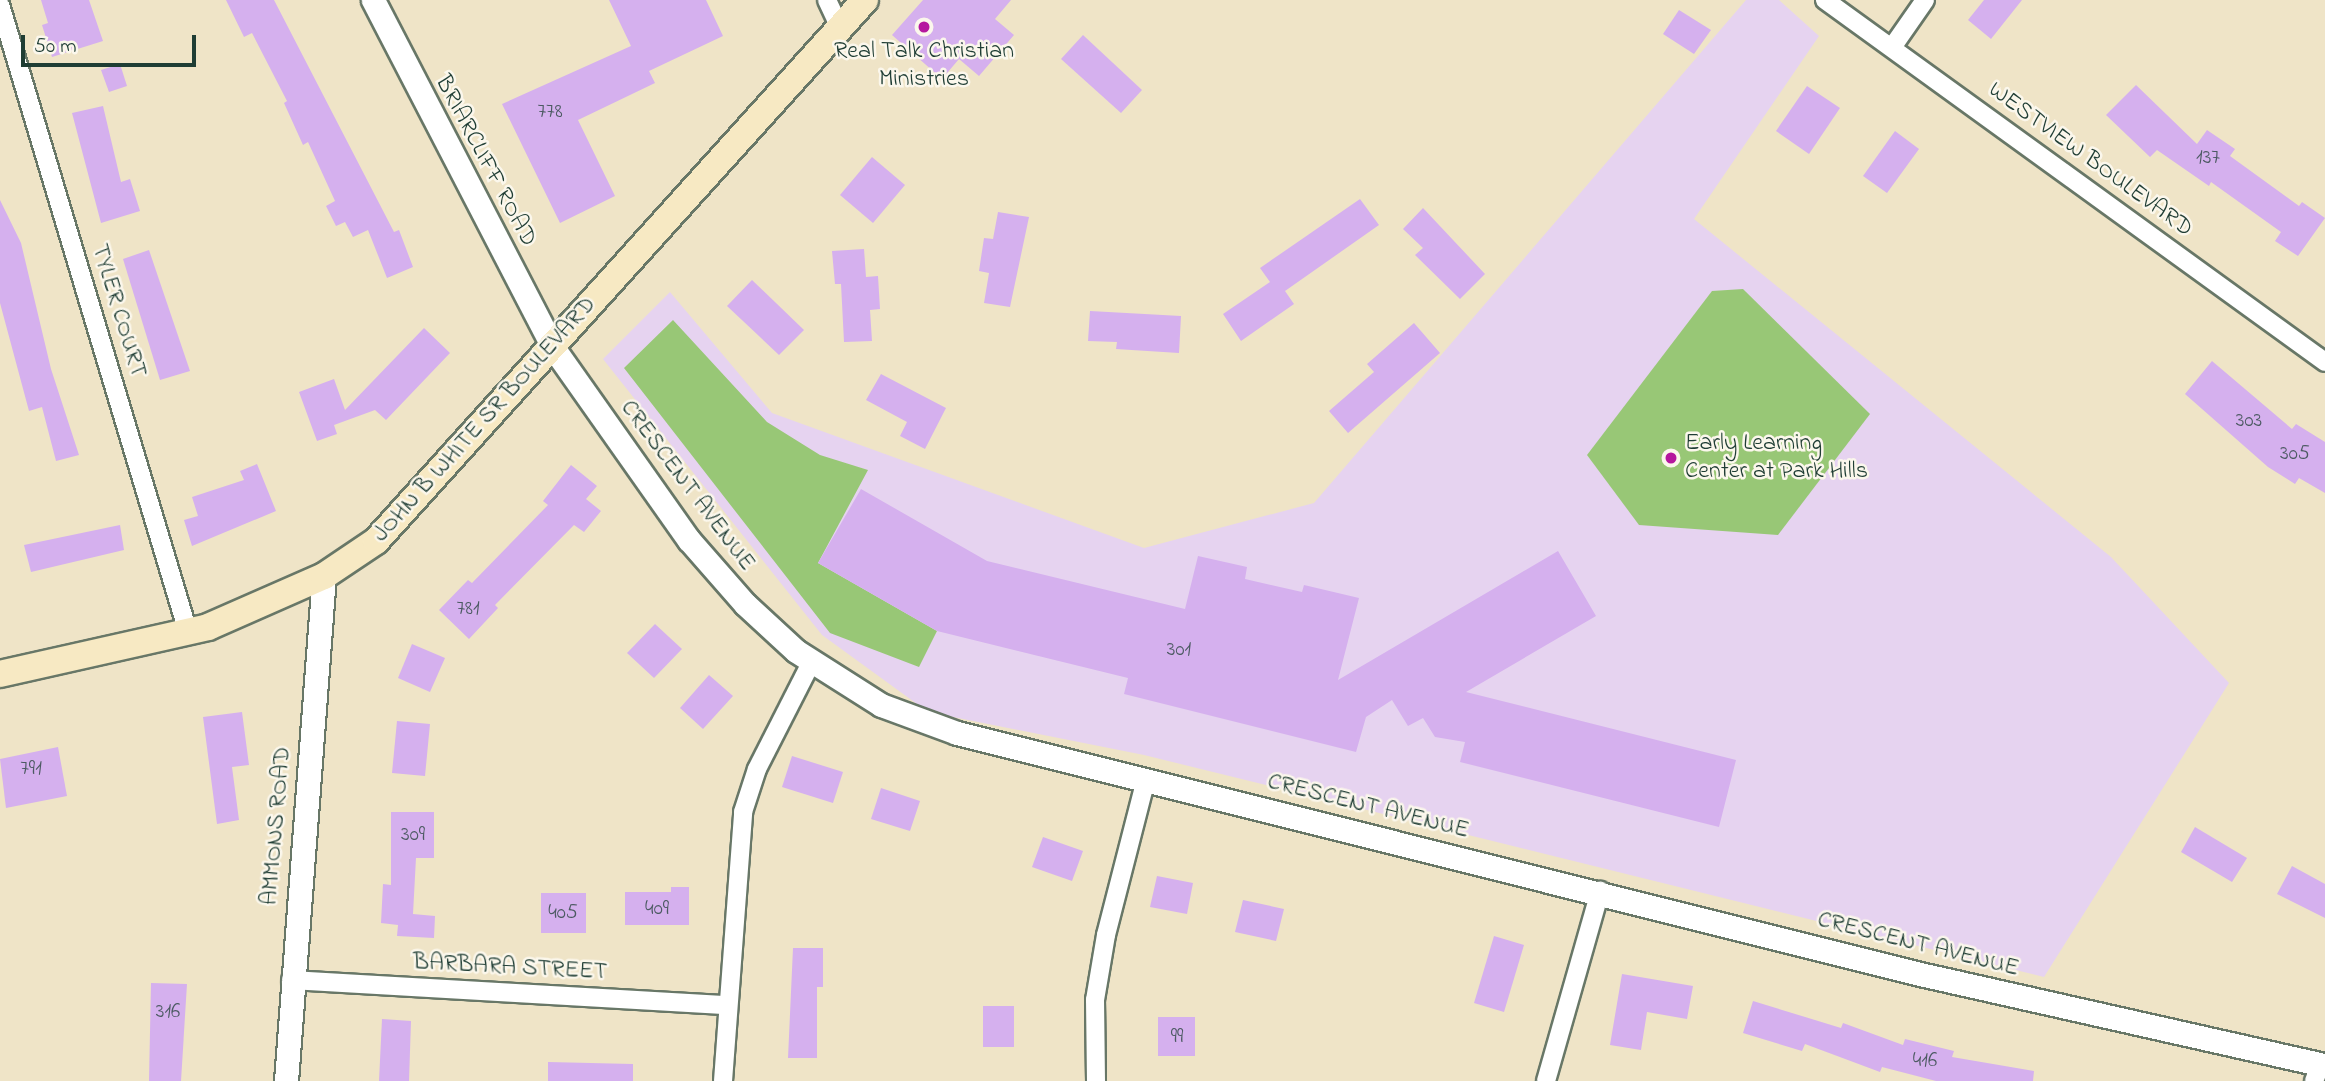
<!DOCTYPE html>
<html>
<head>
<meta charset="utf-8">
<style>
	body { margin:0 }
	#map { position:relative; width:2325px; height:1081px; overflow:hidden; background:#efe4c7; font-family:"Indie Flower",sans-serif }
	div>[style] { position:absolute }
	.built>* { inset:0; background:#e6d3f0 }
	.green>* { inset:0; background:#98c776 }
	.building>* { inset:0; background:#d5b0ee }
	.roads { filter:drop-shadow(2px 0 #687767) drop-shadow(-2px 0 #687767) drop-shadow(0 2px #687767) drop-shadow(0 -2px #687767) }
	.minor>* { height:18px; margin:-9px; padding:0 9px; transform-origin:9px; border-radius:9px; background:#fff }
	.tertiary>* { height:23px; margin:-11.5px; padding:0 11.5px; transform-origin:11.5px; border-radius:11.5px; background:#fff }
	.secondary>* { height:26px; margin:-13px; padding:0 13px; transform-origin:13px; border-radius:13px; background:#f7e9c3 }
	.dots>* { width:19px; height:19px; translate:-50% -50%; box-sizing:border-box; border:4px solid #fbf7ec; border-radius:50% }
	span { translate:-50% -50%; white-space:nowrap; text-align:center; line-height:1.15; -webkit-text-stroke:5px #fbf7ec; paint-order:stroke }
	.number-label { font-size:21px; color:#4c5a62 }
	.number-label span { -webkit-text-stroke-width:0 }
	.poi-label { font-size:24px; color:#1f3d34 }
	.left { translate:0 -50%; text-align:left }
	.street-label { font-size:24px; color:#1f3d34 }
	.scale { position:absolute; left:21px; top:35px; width:175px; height:32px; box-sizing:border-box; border:4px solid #1f3d34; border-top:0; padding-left:9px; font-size:21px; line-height:24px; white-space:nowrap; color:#1f3d34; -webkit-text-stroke:5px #fbf7ec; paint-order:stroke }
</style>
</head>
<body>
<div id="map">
	<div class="built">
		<div style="clip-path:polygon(1746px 0,1779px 0,1819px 36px,1694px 219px,2111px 557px,2229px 683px,2044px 977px,1144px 755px,928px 712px,822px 635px,603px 359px,670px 292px,772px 413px,1144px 548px,1314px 503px)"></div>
	</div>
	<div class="green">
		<div style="clip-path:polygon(1743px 289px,1870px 414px,1778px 535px,1639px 525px,1587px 455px,1712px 291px)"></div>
		<div style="clip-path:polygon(673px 320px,767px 422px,820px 455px,868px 470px,818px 563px,937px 631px,919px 667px,830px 633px,624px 368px)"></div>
	</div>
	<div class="building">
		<div style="clip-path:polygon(41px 0,89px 0,103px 41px,52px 57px,42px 25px,48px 23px)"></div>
		<div style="clip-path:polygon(226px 0,274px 0,394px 232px,399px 230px,413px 267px,387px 278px,368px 230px,353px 237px,345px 222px,336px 226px,326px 206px,335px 201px,308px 142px,303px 145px,284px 103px,287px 101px,252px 33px,244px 37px)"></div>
		<div style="clip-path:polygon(609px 0,706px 0,723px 36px,649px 71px,655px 83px,578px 120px,615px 196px,560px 223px,502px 104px,631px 46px)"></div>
		<div style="clip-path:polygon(923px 0,1011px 0,995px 19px,1014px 35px,979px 76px,959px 59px,942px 79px,892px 35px)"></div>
		<div style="clip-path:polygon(1984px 0,2022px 0,1991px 39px,1968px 20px)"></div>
		<div style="clip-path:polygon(1679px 10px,1711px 30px,1694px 54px,1663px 34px)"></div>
		<div style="clip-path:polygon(1083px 35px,1142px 90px,1121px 113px,1061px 59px)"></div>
		<div style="clip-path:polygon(120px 64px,127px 86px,109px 92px,101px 70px)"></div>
		<div style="clip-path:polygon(2136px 85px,2197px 144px,2207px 130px,2235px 149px,2230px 156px,2299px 206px,2302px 202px,2325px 218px,2298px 256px,2275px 241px,2281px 232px,2211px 182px,2209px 186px,2157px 150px,2150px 157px,2106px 115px)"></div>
		<div style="clip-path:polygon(1807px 86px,1840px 108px,1809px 154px,1776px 131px)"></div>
		<div style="clip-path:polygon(103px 106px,121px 182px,130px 179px,140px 211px,101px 223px,72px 113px)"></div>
		<div style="clip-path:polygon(1895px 131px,1919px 149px,1887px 193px,1863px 176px)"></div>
		<div style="clip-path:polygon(872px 157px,905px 185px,873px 223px,840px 195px)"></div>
		<div style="clip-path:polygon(1360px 199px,1379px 225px,1285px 291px,1294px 304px,1241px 341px,1223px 314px,1270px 282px,1260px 268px)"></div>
		<div style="clip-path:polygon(0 200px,21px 243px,51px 369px,79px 455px,56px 461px,42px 407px,29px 411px,0 303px)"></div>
		<div style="clip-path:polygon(1423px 208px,1485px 274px,1460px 299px,1415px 255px,1423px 248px,1403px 229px)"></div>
		<div style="clip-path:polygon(998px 212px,1029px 217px,1010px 307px,984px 303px,989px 273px,979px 271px,984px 238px,993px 239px)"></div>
		<div style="clip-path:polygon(864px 249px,866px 277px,878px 276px,880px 309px,870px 310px,872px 341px,844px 342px,841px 284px,835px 284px,832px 251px)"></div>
		<div style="clip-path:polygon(149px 250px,190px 371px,160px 380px,123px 259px)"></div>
		<div style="clip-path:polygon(752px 280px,804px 330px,779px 355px,727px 306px)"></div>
		<div style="clip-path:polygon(1090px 311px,1181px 316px,1179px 353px,1116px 349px,1117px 342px,1088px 341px)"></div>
		<div style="clip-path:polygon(1414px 323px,1440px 353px,1348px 433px,1329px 411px,1374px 372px,1367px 364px)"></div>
		<div style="clip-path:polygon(424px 328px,450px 353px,386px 420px,375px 410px,334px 425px,337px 434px,317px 441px,299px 392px,334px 379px,345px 410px)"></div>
		<div style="clip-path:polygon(2212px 361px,2292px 429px,2296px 424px,2325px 442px,2325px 493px,2299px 478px,2295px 484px,2268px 467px,2185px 394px)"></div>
		<div style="clip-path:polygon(881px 374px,946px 408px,925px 449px,900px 436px,907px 422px,866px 400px)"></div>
		<div style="clip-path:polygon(257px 464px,276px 511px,192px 546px,184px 520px,198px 516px,192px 497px,244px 480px,240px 471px)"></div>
		<div style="clip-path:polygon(571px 465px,597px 486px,586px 499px,601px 511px,584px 532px,574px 525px,495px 605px,498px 608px,469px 639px,439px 610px,468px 580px,472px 583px,548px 505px,543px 501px)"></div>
		<div style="clip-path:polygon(861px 489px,987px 561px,1185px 609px,1198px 556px,1247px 567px,1245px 579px,1302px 592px,1304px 585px,1359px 598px,1338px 680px,1558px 551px,1596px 616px,1466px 692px,1736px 760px,1719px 827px,1460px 762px,1465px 742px,1435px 737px,1423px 718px,1408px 726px,1392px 700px,1366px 717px,1356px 752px,1124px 694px,1128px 678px,937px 631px,818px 563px)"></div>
		<div style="clip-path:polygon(120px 525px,124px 550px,31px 572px,24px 545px)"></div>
		<div style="clip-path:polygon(655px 624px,682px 649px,654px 678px,627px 653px)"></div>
		<div style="clip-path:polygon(412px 644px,445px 658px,430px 692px,398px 678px)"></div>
		<div style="clip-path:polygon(709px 675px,733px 696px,703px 729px,680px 708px)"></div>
		<div style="clip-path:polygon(242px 712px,249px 765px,232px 767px,239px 820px,217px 824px,203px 717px)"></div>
		<div style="clip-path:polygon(397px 721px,430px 724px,425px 776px,392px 773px)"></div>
		<div style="clip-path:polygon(58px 747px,67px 796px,6px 808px,0 759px)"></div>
		<div style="clip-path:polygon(792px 756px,843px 772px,833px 803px,782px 787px)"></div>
		<div style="clip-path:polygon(881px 788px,920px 801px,910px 831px,871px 819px)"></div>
		<div style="clip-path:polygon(391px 812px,434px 812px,434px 858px,416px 858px,413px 914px,435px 916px,434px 938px,397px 936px,398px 925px,381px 923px,383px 884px,391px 885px)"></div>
		<div style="clip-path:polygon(2195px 827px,2247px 858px,2232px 882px,2181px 852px)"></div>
		<div style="clip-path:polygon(1043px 837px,1083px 851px,1072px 881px,1032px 867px)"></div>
		<div style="clip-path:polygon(2292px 866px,2325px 884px,2325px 918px,2277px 894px)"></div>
		<div style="clip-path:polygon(1157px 876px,1193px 883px,1187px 914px,1150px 907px)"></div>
		<div style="clip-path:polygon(671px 887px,689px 887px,689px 925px,625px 925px,625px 892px,671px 892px)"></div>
		<div style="clip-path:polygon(541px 893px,586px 893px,586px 933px,541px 933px)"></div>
		<div style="clip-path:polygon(1243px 900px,1284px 909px,1276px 941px,1235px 932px)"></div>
		<div style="clip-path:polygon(1494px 936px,1524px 945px,1504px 1012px,1474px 1003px)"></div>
		<div style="clip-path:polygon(793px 948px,823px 948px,823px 987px,817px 987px,817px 1058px,788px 1058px)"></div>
		<div style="clip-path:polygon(1622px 974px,1693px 986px,1687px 1019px,1647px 1012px,1641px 1050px,1610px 1045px)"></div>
		<div style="clip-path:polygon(151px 983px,187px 984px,181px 1081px,149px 1081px)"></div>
		<div style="clip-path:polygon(1753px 1001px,1841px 1028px,1843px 1023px,1903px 1045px,1905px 1039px,1954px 1051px,1952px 1057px,2034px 1071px,2033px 1081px,1936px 1081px,1882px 1067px,1880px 1072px,1805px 1044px,1802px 1051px,1743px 1033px)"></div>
		<div style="clip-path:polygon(983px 1006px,1014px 1006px,1014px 1047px,983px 1047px)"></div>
		<div style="clip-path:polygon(1158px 1017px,1195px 1017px,1195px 1056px,1158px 1056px)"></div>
		<div style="clip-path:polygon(382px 1019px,411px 1021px,409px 1081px,379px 1081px)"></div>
		<div style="clip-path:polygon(548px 1062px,633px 1064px,633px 1081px,548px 1081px)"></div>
	</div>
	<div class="roads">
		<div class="minor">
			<div style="left:827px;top:0;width:31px;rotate:65deg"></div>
			<div style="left:1825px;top:0;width:617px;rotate:35.9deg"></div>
			<div style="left:0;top:5px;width:655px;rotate:73.31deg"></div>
			<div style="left:1893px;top:46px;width:56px;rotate:-55.2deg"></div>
			<div style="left:291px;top:980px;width:437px;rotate:3.3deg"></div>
			<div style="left:723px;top:1081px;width:270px;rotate:-85.7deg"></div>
			<div style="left:743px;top:812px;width:45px;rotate:-72deg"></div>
			<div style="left:757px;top:769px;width:119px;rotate:-63deg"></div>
			<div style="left:1096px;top:1081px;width:81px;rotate:-90.7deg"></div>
			<div style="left:1095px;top:1000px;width:66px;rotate:-80.4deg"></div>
			<div style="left:1106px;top:935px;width:161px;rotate:-75.6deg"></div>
			<div style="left:1546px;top:1081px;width:198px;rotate:-74.1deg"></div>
			<div style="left:2314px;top:1081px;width:18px;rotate:-68deg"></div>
		</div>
		<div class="tertiary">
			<div style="left:373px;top:0;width:390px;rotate:62.6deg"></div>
			<div style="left:552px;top:346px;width:237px;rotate:54.8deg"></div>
			<div style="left:689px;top:540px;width:85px;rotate:48.8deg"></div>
			<div style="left:745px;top:604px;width:69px;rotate:42.7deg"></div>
			<div style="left:796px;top:651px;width:101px;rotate:32.4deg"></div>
			<div style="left:881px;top:705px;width:81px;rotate:20.2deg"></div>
			<div style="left:957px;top:733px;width:993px;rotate:14.05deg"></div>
			<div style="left:1920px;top:974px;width:415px;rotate:12.7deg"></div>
			<div style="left:286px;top:1081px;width:506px;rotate:-85.7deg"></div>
		</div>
		<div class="secondary">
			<div style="left:0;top:674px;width:213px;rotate:-12.7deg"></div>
			<div style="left:208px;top:627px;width:127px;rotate:-23.7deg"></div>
			<div style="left:324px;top:576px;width:63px;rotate:-33.9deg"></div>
			<div style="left:376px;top:541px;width:729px;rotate:-47.89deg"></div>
		</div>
	</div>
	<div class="dots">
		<div style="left:924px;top:27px;background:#b5179e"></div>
		<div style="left:1671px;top:458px;background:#b5179e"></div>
	</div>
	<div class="number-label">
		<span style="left:550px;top:112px">778</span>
		<span style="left:2208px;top:158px">137</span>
		<span style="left:2249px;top:421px">303</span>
		<span style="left:2295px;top:454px">305</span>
		<span style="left:468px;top:609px">781</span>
		<span style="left:1179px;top:650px">301</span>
		<span style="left:31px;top:769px">791</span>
		<span style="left:413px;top:835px">309</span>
		<span style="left:657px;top:909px">409</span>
		<span style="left:563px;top:913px">405</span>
		<span style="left:168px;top:1012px">316</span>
		<span style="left:1177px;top:1037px">99</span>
		<span style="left:1925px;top:1061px">416</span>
	</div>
	<div class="poi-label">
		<span style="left:924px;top:66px">Real Talk Christian<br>Ministries</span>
		<span class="left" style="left:1685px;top:458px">Early Learning<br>Center at Park Hills</span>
	</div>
	<div class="street-label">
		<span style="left:2090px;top:160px;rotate:36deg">WESTVIEW BOULEVARD</span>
		<span style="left:485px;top:161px;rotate:62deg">BRIARCLIFF ROAD</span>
		<span style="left:118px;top:311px;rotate:73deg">TYLER COURT</span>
		<span style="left:485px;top:420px;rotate:-48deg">JOHN B WHITE SR BOULEVARD</span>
		<span style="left:687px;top:486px;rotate:53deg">CRESCENT AVENUE</span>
		<span style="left:1368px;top:807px;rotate:14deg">CRESCENT AVENUE</span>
		<span style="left:277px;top:826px;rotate:-85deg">AMMONS ROAD</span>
		<span style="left:1918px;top:945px;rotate:14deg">CRESCENT AVENUE</span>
		<span style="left:510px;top:968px;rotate:3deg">BARBARA STREET</span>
	</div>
	<div class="scale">50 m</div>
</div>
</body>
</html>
